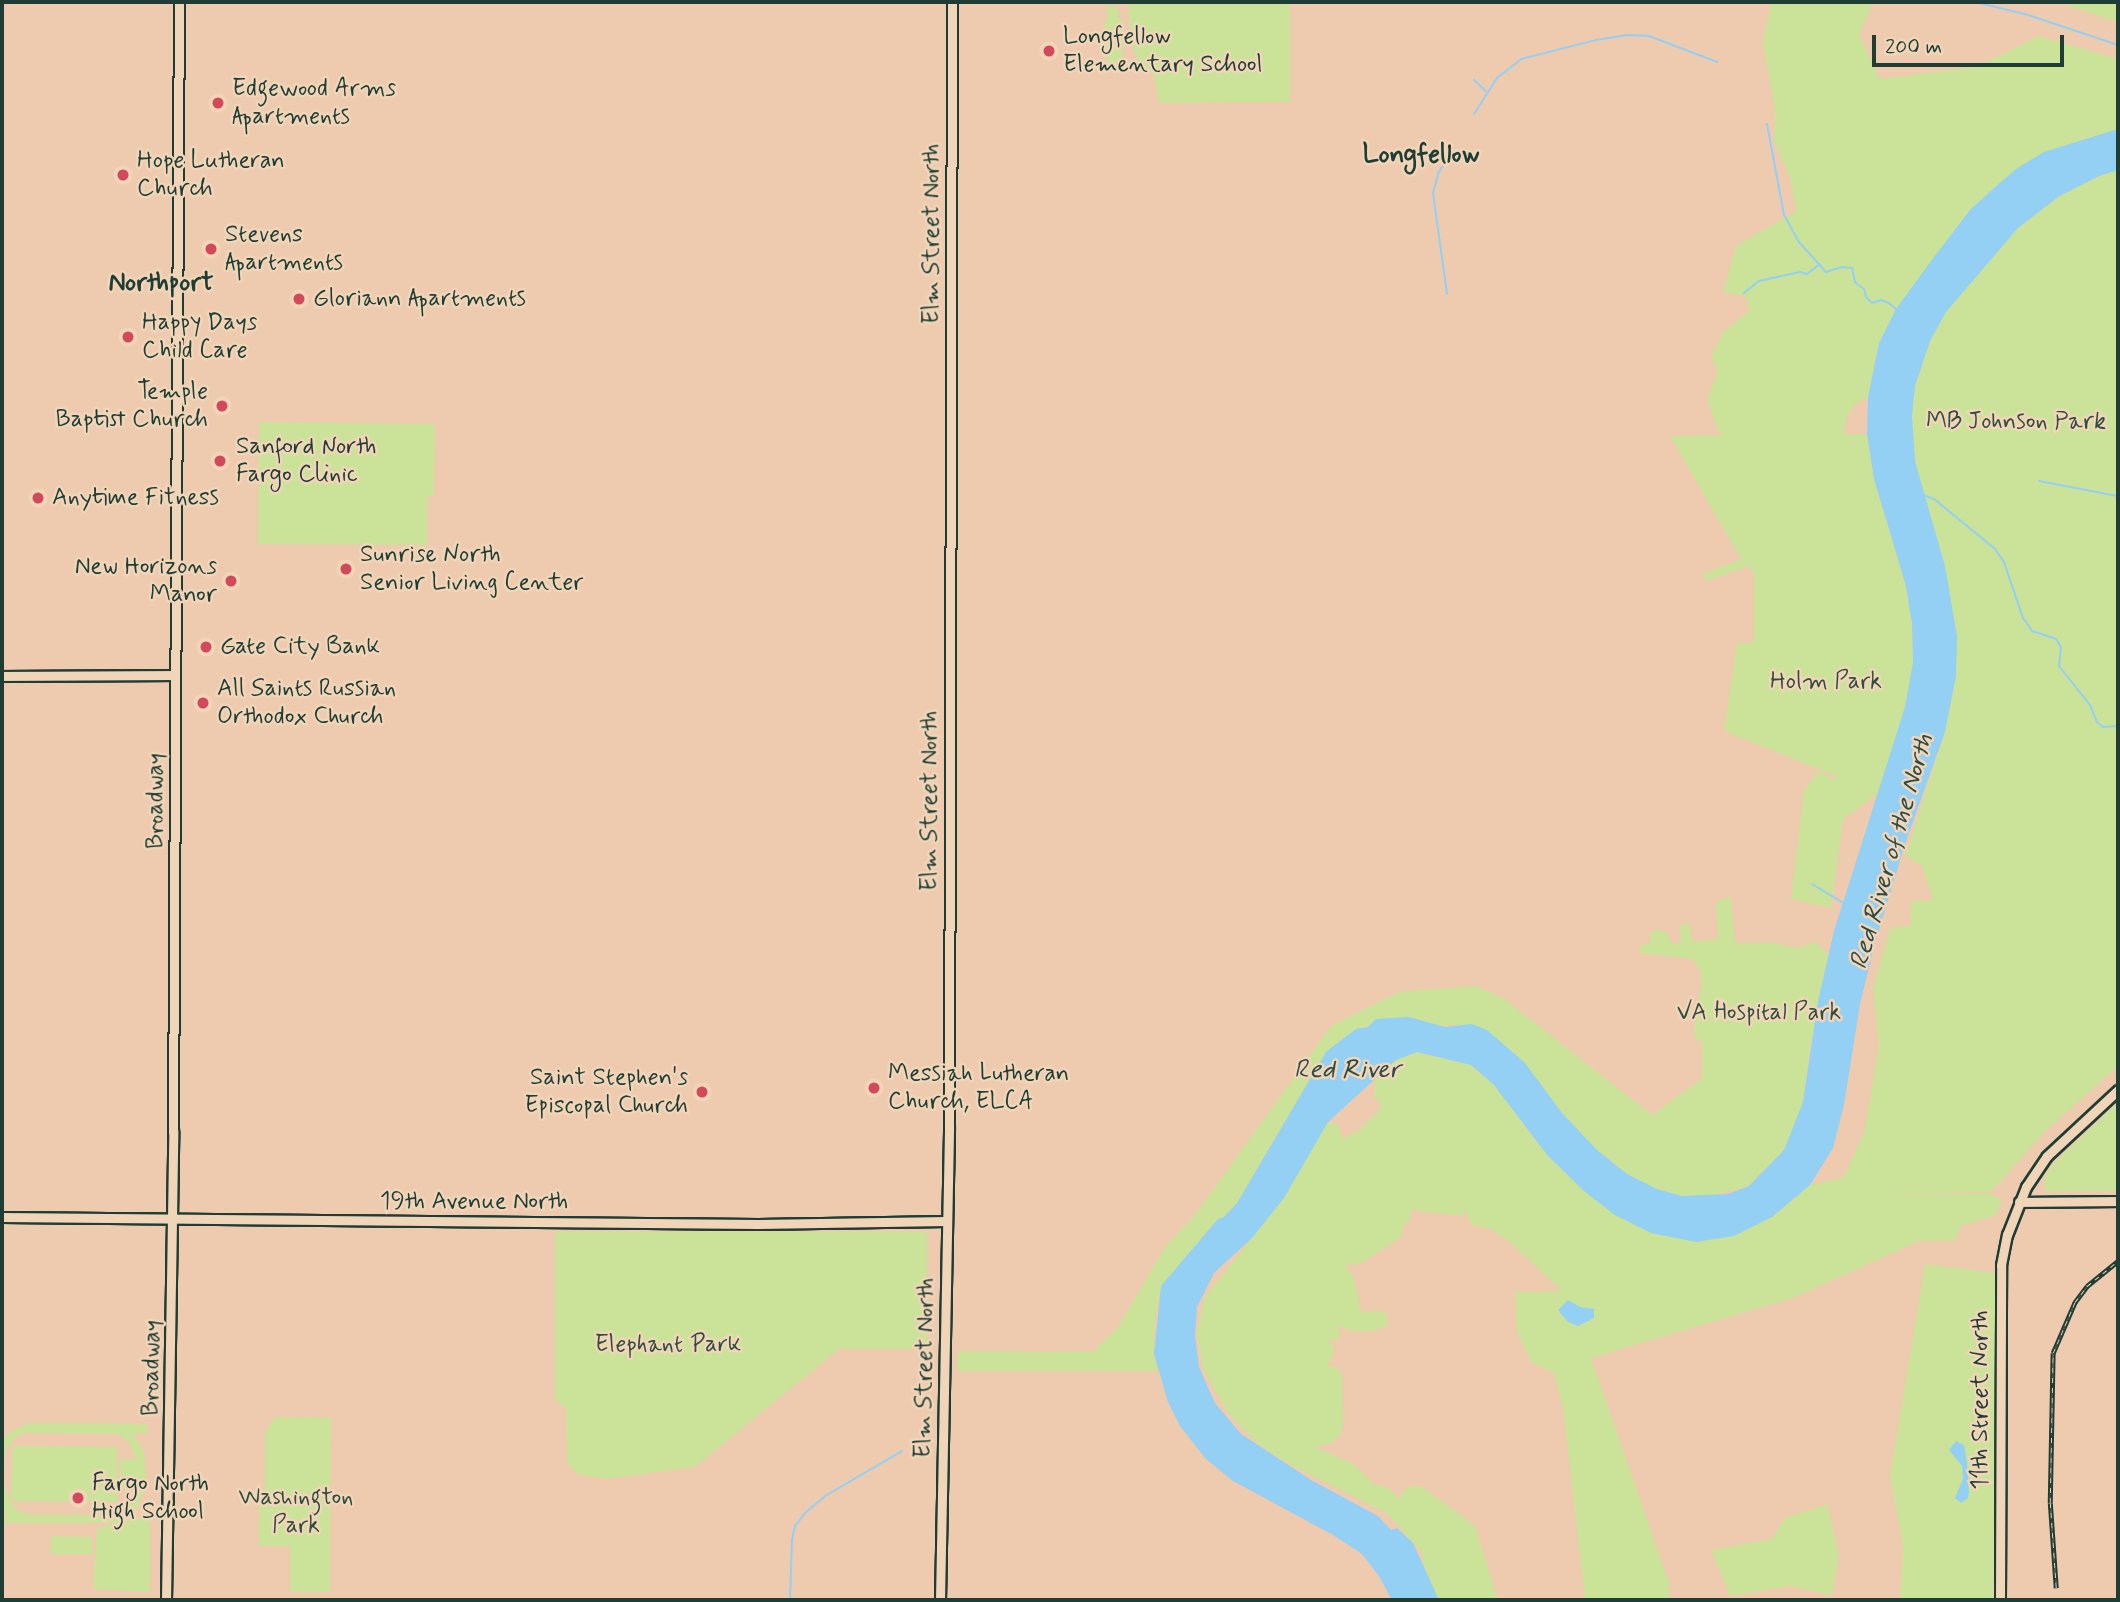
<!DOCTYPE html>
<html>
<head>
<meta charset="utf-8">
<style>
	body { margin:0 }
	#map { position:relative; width:2120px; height:1602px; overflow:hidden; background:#eecbaf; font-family:Mynerve,sans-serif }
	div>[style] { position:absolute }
	.green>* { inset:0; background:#cae399 }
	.water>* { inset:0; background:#94cff4 }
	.stream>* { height:2px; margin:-1px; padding:0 1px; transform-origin:1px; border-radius:1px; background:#94cff4 }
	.roads { filter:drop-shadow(2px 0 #1f3d34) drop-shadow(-2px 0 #1f3d34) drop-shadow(0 2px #1f3d34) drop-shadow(0 -2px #1f3d34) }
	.secondary>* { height:9px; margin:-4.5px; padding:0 4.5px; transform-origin:4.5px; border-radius:4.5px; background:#f1d5b8 }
	.rail>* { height:4.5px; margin-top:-2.25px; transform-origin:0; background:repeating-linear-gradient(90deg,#f1d5b8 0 5px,#1f3d34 0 10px); box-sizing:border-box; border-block:2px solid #1f3d34 }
	.dots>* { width:19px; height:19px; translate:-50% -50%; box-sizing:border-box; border:4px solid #f1d5b8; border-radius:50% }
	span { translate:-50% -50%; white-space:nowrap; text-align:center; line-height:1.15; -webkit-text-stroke:5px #f1d5b8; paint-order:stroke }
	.poi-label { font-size:24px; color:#1f3d34 }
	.left { translate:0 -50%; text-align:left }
	.right { translate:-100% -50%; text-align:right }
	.street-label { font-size:24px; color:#1f3d34 }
	.park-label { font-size:24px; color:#304e3e }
	.neighbourhood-label { font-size:26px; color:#1f3d34; font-weight:700 }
	.water-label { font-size:26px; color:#2b4c47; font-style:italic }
	.frame { position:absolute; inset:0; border:4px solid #1f3d34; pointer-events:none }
	.scale { position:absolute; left:1872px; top:35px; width:192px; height:32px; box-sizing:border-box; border:4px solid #1f3d34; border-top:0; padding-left:9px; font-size:21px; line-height:24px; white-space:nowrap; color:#1f3d34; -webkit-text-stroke:5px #f1d5b8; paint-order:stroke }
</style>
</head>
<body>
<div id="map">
	<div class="green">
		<div style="clip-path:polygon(1128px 2px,1290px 2px,1290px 102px,1159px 103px,1154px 75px,1138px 60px,1131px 43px)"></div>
		<div style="clip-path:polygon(1771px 2px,1873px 2px,1859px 35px,1880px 79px,1977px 67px,2039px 36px,2118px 59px,2118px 129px,2044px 152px,2016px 169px,1970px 210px,1896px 310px,1879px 343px,1868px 397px,1855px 404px,1847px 416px,1844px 434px,1867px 434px,1874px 479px,1906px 586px,1912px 624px,1913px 663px,1905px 707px,1880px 792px,1843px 819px,1831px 908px,1791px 899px,1804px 790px,1818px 771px,1835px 780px,1836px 776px,1724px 731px,1737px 643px,1754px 642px,1754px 575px,1749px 566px,1706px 581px,1703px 574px,1741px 559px,1670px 436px,1725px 435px,1718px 431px,1707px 398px,1718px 371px,1711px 357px,1723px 332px,1749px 311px,1746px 296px,1723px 292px,1736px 246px,1796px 211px,1790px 178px,1774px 141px,1775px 109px,1763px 44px)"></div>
		<div style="clip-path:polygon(2058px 2px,2118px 2px,2118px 22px,2093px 14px)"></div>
		<div style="clip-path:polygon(1107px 6px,1118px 7px,1119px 19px,1123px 20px,1123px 66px,1107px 64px,1104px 23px,1107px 20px)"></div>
		<div style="clip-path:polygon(2118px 170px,2118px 1066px,2046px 1130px,1991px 1192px,1877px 1195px,1994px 1194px,2002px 1201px,1996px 1215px,1961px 1226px,1955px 1241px,1919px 1241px,1793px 1298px,1591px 1358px,1669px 1583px,1670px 1600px,1585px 1600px,1563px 1407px,1554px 1373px,1531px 1362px,1517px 1332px,1515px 1292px,1562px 1291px,1512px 1244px,1489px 1228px,1472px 1225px,1465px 1210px,1462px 1216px,1411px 1210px,1410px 1221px,1403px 1226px,1401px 1237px,1362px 1263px,1345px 1265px,1353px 1275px,1361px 1312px,1383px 1311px,1387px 1314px,1388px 1326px,1371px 1331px,1351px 1331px,1337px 1325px,1340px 1339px,1327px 1340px,1334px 1346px,1334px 1354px,1327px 1365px,1338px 1368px,1342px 1375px,1343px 1424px,1340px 1435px,1331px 1443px,1315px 1447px,1354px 1464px,1374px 1484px,1390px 1489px,1398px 1498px,1408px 1487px,1421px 1486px,1475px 1526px,1498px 1600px,1439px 1600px,1421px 1559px,1424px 1555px,1388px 1514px,1285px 1462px,1257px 1443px,1228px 1413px,1203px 1368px,1197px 1332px,1205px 1297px,1284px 1198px,1328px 1122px,1339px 1126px,1343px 1139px,1359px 1130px,1382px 1107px,1374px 1095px,1375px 1080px,1396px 1060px,1417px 1052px,1471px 1065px,1494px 1085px,1548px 1156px,1584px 1191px,1772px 1217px,1810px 1185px,1843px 1178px,1864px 1133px,1879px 1045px,1873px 988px,1890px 928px,1910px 926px,1911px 901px,1933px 900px,1922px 866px,1905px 856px,1945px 732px,1956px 676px,1926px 506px,1915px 461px,1912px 416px,1915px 386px,1930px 341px,1946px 312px,2018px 228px,2058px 197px,2099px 176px)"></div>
		<div style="clip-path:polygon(259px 422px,435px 424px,434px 495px,427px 496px,427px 545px,258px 544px)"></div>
		<div style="clip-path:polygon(1724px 898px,1731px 898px,1735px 943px,1774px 943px,1797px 948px,1815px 942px,1829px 955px,1810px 1048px,1803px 1102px,1795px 1128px,1784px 1150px,1749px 1186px,1706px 1197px,1682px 1196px,1657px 1189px,1627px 1174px,1597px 1150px,1562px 1113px,1525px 1063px,1491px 1037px,1453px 1024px,1445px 1027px,1409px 1017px,1397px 1019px,1356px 1029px,1326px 1052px,1237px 1203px,1224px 1217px,1218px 1219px,1161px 1286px,1155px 1321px,1154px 1354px,1158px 1371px,957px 1371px,958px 1351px,1093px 1352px,1118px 1327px,1165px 1247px,1194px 1216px,1331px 1026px,1399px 992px,1475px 986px,1503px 998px,1652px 1115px,1702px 1079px,1702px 1042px,1694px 1037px,1696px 1007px,1702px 987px,1700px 970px,1692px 959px,1640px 953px,1640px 945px,1650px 943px,1651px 932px,1659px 929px,1666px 932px,1672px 944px,1681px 943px,1680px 926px,1684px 924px,1689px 924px,1693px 942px,1718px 939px,1716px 902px)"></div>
		<div style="clip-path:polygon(2118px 1103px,2118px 1191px,2045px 1191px,2045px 1176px,2054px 1163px)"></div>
		<div style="clip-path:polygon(555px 1232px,927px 1232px,927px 1349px,839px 1349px,695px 1467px,606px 1479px,577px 1474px,567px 1463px,566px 1408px,555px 1400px)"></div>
		<div style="clip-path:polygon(1925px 1264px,1996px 1273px,1993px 1600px,1900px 1600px,1903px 1547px,1890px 1476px)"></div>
		<div style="clip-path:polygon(275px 1417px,331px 1418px,330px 1592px,290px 1592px,290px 1546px,259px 1546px,259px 1495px,265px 1495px,265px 1432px)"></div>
		<div style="clip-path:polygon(29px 1423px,147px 1424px,147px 1433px,133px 1433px,144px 1452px,147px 1484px,137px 1509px,119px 1522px,150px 1516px,150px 1592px,93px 1589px,97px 1529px,116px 1523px,2px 1523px,2px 1515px,8px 1514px,2px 1507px,2px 1478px,11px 1504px,19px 1511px,31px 1515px,113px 1515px,120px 1512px,76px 1511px,120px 1512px,129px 1505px,137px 1490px,120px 1489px,120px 1459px,137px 1459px,129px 1442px,118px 1434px,26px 1433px,17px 1436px,8px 1446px,2px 1465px,2px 1441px,11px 1431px)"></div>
		<div style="clip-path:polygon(12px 1446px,117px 1447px,117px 1502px,11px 1501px)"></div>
		<div style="clip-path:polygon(1827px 1504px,1839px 1555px,1832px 1595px,1790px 1586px,1730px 1596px,1711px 1550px,1772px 1539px,1785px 1518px)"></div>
		<div style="clip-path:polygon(51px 1536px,92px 1537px,92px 1554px,51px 1554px)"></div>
	</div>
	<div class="water">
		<div style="clip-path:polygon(2118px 129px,2118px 170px,2099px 176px,2058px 197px,2018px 228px,1946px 312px,1930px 341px,1915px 386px,1912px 416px,1915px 461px,1945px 566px,1957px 636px,1956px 676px,1945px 732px,1906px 841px,1875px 943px,1860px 1004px,1844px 1105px,1833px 1148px,1810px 1185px,1772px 1217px,1734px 1236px,1696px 1242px,1651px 1233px,1615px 1215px,1584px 1191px,1548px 1156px,1494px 1085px,1471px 1065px,1417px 1052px,1396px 1060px,1328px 1122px,1284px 1198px,1252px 1238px,1214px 1273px,1197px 1307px,1195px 1335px,1199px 1367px,1215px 1403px,1241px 1434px,1311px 1480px,1378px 1516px,1391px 1530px,1397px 1528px,1413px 1543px,1439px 1600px,1392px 1600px,1379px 1576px,1362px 1554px,1333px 1535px,1233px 1481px,1206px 1459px,1180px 1426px,1168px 1402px,1154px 1354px,1161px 1286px,1218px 1219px,1224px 1217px,1237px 1203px,1326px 1052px,1356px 1029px,1368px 1027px,1376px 1019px,1409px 1017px,1445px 1027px,1472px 1024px,1487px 1030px,1525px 1063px,1562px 1113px,1597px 1150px,1627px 1174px,1657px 1189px,1682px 1196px,1728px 1194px,1749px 1186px,1784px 1150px,1803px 1102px,1818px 1001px,1834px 931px,1905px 707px,1913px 663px,1912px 624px,1906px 586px,1874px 479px,1867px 434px,1868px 397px,1879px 343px,1896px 309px,1931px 261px,1970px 210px,1994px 188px,2016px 169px,2044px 152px)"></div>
		<div style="clip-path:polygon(1568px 1300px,1580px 1307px,1594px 1309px,1594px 1318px,1578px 1326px,1568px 1322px,1558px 1310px)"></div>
		<div style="clip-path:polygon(1956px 1441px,1964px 1445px,1967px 1462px,1969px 1492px,1968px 1498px,1961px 1503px,1955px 1498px,1963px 1479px,1962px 1466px,1949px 1450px)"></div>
	</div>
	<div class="stream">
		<div style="left:1975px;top:2px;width:51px;rotate:13.5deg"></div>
		<div style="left:2025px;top:14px;width:98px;rotate:18.4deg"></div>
		<div style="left:1474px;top:80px;width:16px;rotate:43deg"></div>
		<div style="left:1474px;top:114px;width:43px;rotate:-57.4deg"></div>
		<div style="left:1497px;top:78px;width:31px;rotate:-38deg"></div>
		<div style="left:1521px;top:59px;width:77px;rotate:-14.2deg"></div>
		<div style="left:1596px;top:40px;width:30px;rotate:-9deg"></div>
		<div style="left:1626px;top:35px;width:23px;rotate:2deg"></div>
		<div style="left:1649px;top:36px;width:73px;rotate:20.9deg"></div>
		<div style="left:1767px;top:124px;width:93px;rotate:79.4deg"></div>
		<div style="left:1784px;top:215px;width:31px;rotate:61deg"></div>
		<div style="left:1799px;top:242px;width:40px;rotate:48deg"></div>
		<div style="left:1826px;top:272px;width:17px;rotate:-17deg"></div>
		<div style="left:1842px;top:267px;width:10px;rotate:6deg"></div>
		<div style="left:1852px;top:268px;width:14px;rotate:78deg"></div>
		<div style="left:1855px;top:282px;width:11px;rotate:38deg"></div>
		<div style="left:1864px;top:289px;width:8px;rotate:76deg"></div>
		<div style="left:1866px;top:297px;width:8px;rotate:45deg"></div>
		<div style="left:1872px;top:303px;width:9px;rotate:-18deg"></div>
		<div style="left:1881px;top:300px;width:9px;rotate:21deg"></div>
		<div style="left:1889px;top:303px;width:9px;rotate:41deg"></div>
		<div style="left:1744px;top:293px;width:19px;rotate:-39deg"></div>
		<div style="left:1759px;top:281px;width:42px;rotate:-12.4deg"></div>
		<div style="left:1800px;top:272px;width:7px;rotate:16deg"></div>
		<div style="left:1807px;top:274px;width:16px;rotate:-38deg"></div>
		<div style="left:1447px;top:294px;width:102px;rotate:-97.9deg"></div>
		<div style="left:1433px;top:193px;width:20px;rotate:-75deg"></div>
		<div style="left:1438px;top:174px;width:21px;rotate:-59deg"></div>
		<div style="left:2039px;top:481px;width:80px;rotate:10.8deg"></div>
		<div style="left:1923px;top:495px;width:12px;rotate:20deg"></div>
		<div style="left:1934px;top:499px;width:79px;rotate:39.3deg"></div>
		<div style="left:1995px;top:549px;width:16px;rotate:55deg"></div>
		<div style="left:2004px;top:562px;width:59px;rotate:71.3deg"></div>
		<div style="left:2023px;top:618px;width:16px;rotate:55deg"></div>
		<div style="left:2032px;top:631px;width:25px;rotate:18deg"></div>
		<div style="left:2056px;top:639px;width:9px;rotate:58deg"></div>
		<div style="left:2061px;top:647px;width:19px;rotate:96deg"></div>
		<div style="left:2059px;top:666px;width:50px;rotate:51.5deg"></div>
		<div style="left:2090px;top:705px;width:18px;rotate:68deg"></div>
		<div style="left:2097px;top:722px;width:8px;rotate:40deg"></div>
		<div style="left:2103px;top:727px;width:15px;rotate:-4deg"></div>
		<div style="left:1812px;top:884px;width:37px;rotate:31deg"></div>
		<div style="left:790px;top:1600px;width:60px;rotate:-88.1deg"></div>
		<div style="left:792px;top:1540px;width:14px;rotate:-78deg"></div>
		<div style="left:795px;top:1526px;width:16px;rotate:-52deg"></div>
		<div style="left:805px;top:1513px;width:26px;rotate:-40deg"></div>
		<div style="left:825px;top:1496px;width:89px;rotate:-30.3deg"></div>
	</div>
	<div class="roads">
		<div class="secondary">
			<div style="left:2px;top:676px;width:173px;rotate:-0.3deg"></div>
			<div style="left:2019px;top:1202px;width:99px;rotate:-0.6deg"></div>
			<div style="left:2px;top:1217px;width:756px;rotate:0.53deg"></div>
			<div style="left:758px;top:1224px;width:189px;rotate:-0.9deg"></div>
			<div style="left:166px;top:1600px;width:468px;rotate:-89.1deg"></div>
			<div style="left:173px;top:1132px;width:1130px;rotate:-89.7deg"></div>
			<div style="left:940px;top:1600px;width:471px;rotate:-88.9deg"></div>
			<div style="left:949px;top:1129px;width:1127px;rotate:-89.85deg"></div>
			<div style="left:2000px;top:1600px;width:335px;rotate:-89.8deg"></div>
			<div style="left:2001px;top:1265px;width:31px;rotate:-79deg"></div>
			<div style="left:2007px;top:1235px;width:52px;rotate:-68.4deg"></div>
			<div style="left:2026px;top:1187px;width:37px;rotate:-56deg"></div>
			<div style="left:2047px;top:1156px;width:97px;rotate:-42.9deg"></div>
		</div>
	</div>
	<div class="rail">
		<div style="left:2056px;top:1588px;width:85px;rotate:-94deg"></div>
		<div style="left:2050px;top:1503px;width:150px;rotate:-88.9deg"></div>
		<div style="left:2053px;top:1353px;width:56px;rotate:-66.7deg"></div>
		<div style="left:2075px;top:1302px;width:20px;rotate:-53deg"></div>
		<div style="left:2087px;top:1286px;width:40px;rotate:-39deg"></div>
	</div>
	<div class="dots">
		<div style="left:1049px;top:51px;background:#d1495b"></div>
		<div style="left:218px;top:103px;background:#d1495b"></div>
		<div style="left:123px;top:175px;background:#d1495b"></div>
		<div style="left:211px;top:249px;background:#d1495b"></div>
		<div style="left:299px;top:299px;background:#d1495b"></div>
		<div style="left:128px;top:337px;background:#d1495b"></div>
		<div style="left:222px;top:406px;background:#d1495b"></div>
		<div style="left:220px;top:461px;background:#d1495b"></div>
		<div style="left:38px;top:498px;background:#d1495b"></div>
		<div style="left:346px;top:569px;background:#d1495b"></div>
		<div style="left:231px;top:581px;background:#d1495b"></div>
		<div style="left:206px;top:647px;background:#d1495b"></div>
		<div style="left:203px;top:703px;background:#d1495b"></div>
		<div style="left:874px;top:1088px;background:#d1495b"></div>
		<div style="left:702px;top:1092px;background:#d1495b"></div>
		<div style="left:78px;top:1498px;background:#d1495b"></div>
	</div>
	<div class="poi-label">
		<span class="left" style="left:1063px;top:51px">Longfellow<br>Elementary School</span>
		<span class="left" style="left:232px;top:103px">Edgewood Arms<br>Apartments</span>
		<span class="left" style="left:137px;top:175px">Hope Lutheran<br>Church</span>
		<span class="left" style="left:225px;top:249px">Stevens<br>Apartments</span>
		<span class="left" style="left:313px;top:299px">Gloriann Apartments</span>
		<span class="left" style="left:142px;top:337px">Happy Days<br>Child Care</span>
		<span class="right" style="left:208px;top:406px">Temple<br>Baptist Church</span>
		<span class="left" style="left:236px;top:461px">Sanford North<br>Fargo Clinic</span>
		<span class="left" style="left:52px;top:498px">Anytime Fitness</span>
		<span class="left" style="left:360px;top:569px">Sunrise North<br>Senior Living Center</span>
		<span class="right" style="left:217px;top:581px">New Horizons<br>Manor</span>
		<span class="left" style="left:220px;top:647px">Gate City Bank</span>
		<span class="left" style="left:217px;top:703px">All Saints Russian<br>Orthodox Church</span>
		<span class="left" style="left:888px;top:1088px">Messiah Lutheran<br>Church, ELCA</span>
		<span class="right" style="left:688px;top:1092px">Saint Stephen's<br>Episcopal Church</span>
		<span class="left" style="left:92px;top:1498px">Fargo North<br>High School</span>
	</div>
	<div class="street-label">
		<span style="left:932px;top:234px;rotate:-90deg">Elm Street North</span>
		<span style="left:156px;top:801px;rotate:-90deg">Broadway</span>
		<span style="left:930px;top:801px;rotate:-90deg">Elm Street North</span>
		<span style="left:474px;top:1202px">19th Avenue North</span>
		<span style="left:152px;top:1368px;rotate:-89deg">Broadway</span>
		<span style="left:925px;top:1368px;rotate:-89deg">Elm Street North</span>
		<span style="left:1981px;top:1400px;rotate:-90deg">11th Street North</span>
	</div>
	<div class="park-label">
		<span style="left:2016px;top:422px">MB Johnson Park</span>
		<span style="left:1826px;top:682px">Holm Park</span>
		<span style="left:1759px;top:1013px">VA Hospital Park</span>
		<span style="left:668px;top:1345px">Elephant Park</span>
		<span style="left:296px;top:1512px">Washington<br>Park</span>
	</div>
	<div class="neighbourhood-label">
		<span style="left:1421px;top:156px">Longfellow</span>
		<span style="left:161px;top:284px">Northport</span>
	</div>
	<div class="water-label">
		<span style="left:1893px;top:852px;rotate:-74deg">Red River of the North</span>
		<span style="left:1347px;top:1071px">Red River</span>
	</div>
	<div class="frame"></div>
	<div class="scale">200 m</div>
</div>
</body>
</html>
